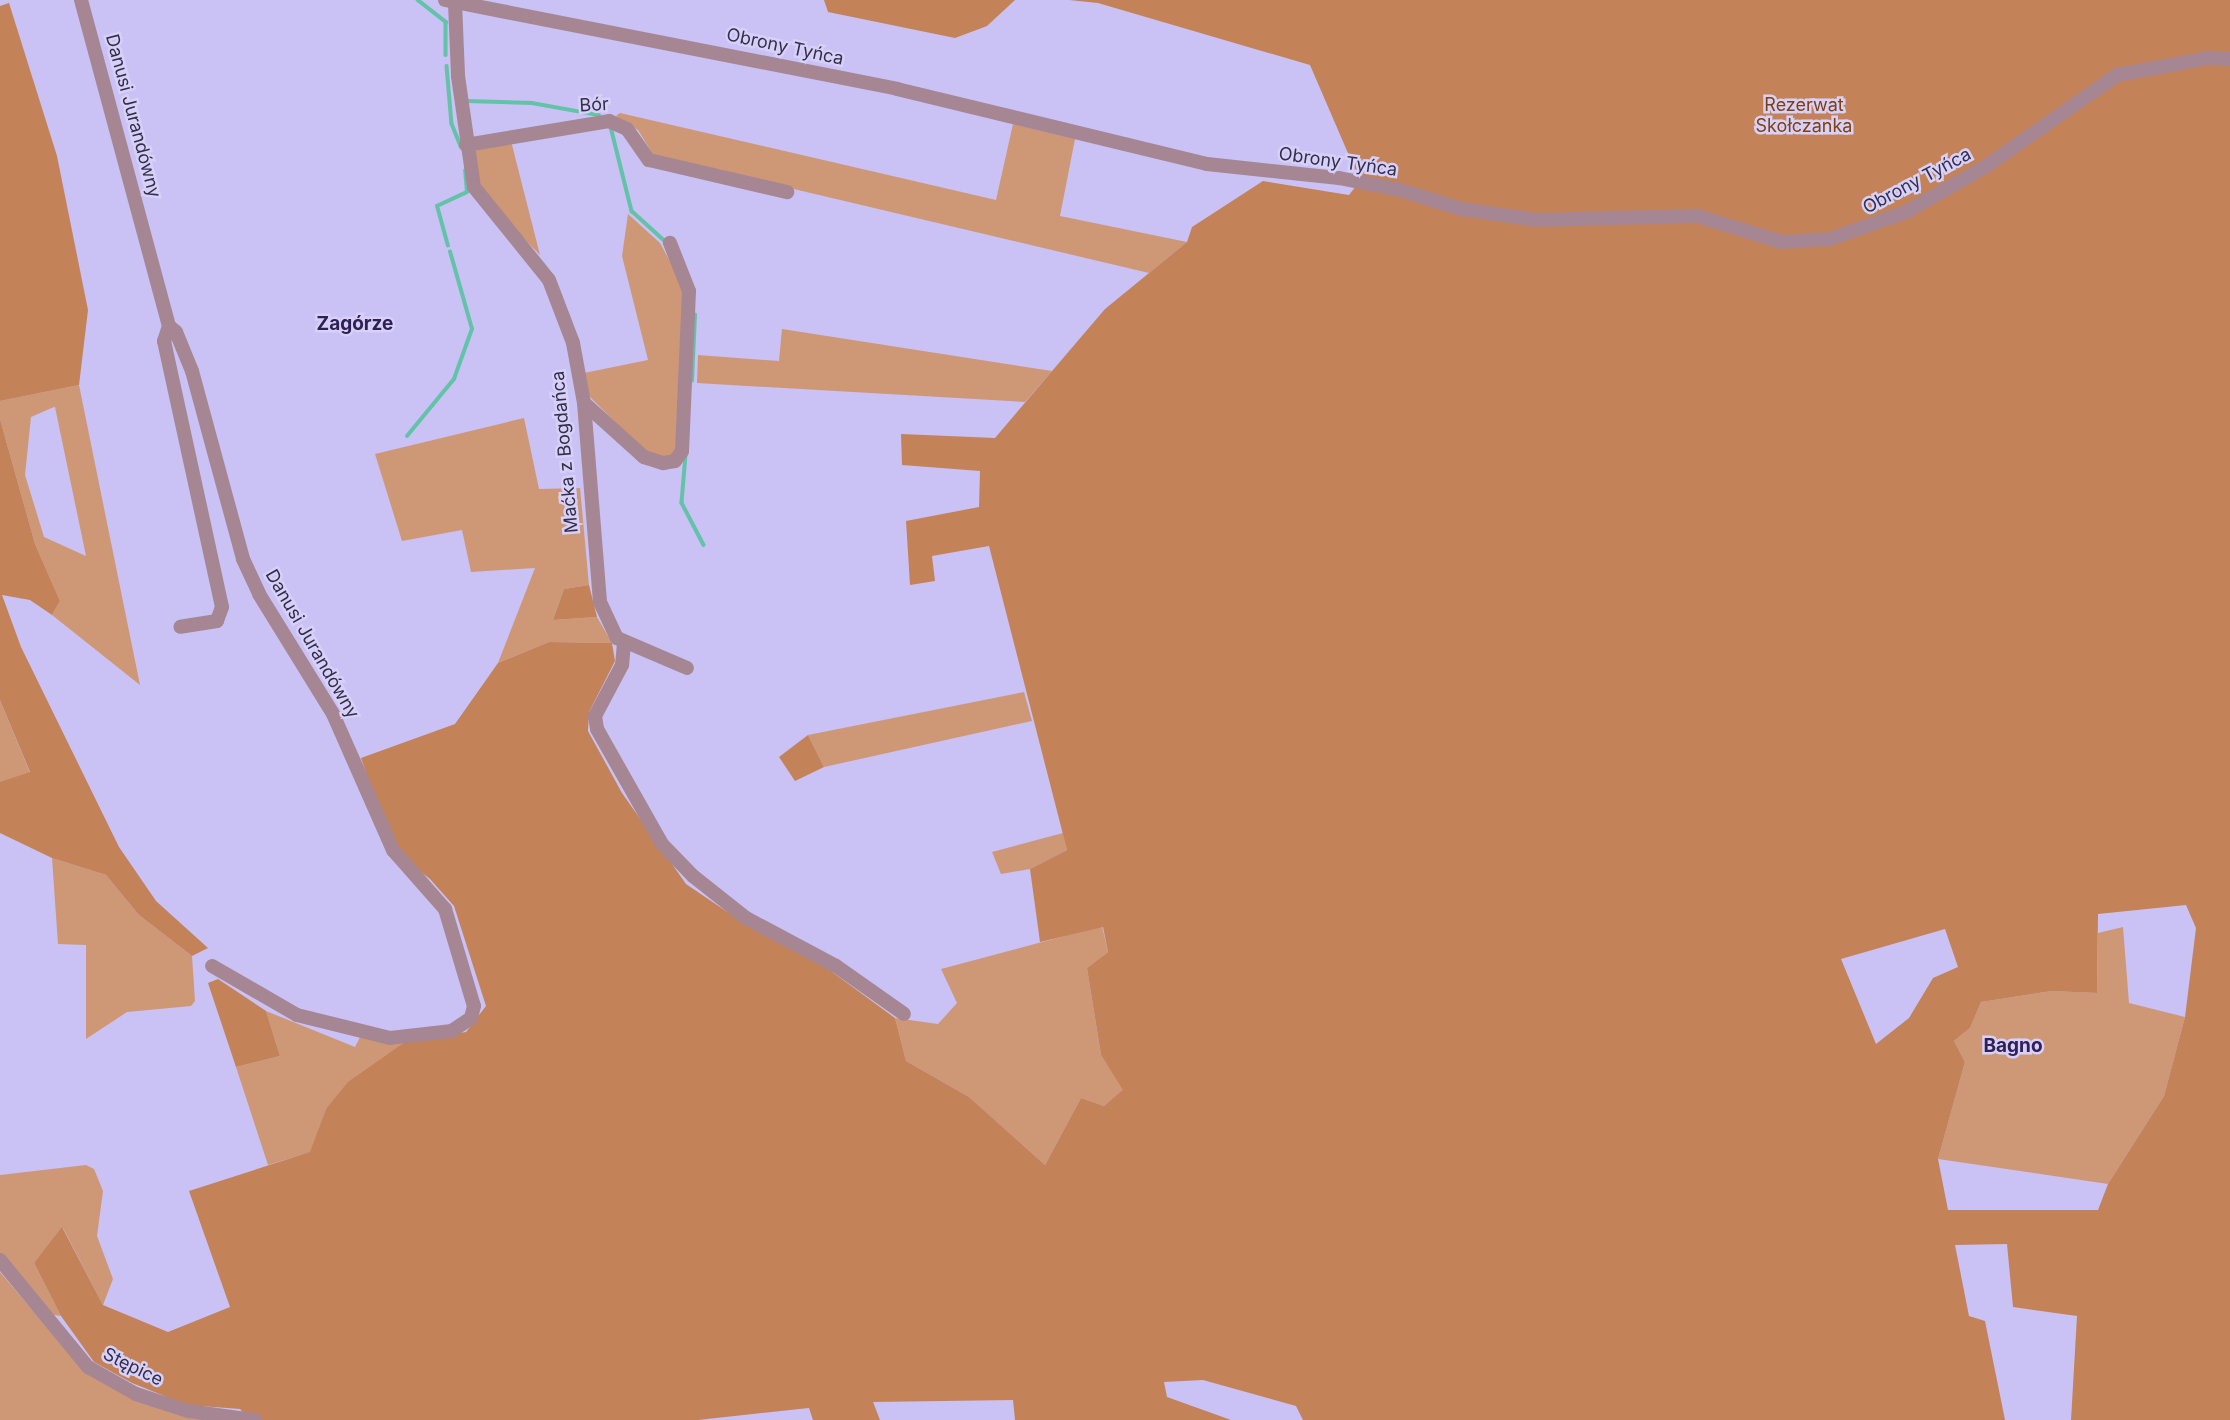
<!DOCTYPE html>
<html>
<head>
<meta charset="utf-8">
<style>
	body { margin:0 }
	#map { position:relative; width:2230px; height:1420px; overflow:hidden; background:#cac1f5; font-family:Inter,sans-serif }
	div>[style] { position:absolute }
	.green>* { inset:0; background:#ce9876 }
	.forest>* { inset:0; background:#c48258 }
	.stream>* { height:3.5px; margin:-1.75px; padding:0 1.75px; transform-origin:1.75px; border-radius:1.75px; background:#63c3a8 }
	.minor>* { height:14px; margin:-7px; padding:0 7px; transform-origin:7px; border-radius:7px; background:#a58692 }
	span { translate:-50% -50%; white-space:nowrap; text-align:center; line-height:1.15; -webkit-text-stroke:5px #d7d0f8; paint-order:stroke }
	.street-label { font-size:18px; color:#342f49 }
	.park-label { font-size:18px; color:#7f400f }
	.neighbourhood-label { font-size:19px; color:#2f2055; font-weight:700 }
</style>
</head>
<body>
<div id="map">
	<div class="green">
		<div style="clip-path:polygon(620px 113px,996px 200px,1013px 124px,1075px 139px,1060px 216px,1187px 242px,1149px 273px,654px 156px,638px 130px,616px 116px)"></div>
		<div style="clip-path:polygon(511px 141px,540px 255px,493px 207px,478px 179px,474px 152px,486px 144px)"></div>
		<div style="clip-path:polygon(628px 214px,660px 243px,683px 285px,680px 436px,673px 455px,663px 458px,647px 454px,585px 392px,584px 373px,648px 360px,622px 256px)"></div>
		<div style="clip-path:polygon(782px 329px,1052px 371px,1025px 402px,697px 383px,698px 355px,779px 361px)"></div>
		<div style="clip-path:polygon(evenodd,79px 385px,140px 685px,52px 615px,60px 601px,35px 544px,0 419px,0 401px,79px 385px,54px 407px,55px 407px,86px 556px,44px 537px,25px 475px,31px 417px,54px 407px)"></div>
		<div style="clip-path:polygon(524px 418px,539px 489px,580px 488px,589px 585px,564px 589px,553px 620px,597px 617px,612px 643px,549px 642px,498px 663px,535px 568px,471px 572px,462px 530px,402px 541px,375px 454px)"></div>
		<div style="clip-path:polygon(1024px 692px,1032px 721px,824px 767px,808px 735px)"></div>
		<div style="clip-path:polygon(0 700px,30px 773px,4px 785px,0 782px)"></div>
		<div style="clip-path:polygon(1063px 833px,1067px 850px,1030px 869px,1001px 874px,992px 852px)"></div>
		<div style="clip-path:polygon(52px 858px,106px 875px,139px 915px,192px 956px,195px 1001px,191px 1006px,127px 1012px,86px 1039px,86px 945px,58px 944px)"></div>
		<div style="clip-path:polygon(1102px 926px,1108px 952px,1087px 968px,1101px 1055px,1124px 1090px,1104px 1106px,1081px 1098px,1045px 1165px,969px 1097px,906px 1061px,895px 1018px,938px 1024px,957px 1003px,941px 969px)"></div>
		<div style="clip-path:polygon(2123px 927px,2129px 1003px,2185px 1017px,2164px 1096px,2108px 1184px,1938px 1159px,1965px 1062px,1954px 1041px,1970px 1028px,1981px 1002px,2052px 991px,2097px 993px,2098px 933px)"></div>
		<div style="clip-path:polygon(266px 1011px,355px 1047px,360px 1037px,405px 1042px,326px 1109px,311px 1152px,268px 1165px,236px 1067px,280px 1056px)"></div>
		<div style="clip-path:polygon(86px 1165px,94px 1169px,103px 1191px,97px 1236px,113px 1279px,103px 1305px,63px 1228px,34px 1263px,61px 1316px,48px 1314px,0 1255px,0 1175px)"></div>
		<div style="clip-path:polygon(0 1272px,84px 1371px,140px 1400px,189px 1418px,234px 1420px,0 1420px)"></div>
	</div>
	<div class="forest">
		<div style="clip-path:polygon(824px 0,1015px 0,987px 26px,955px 38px,828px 12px)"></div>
		<div style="clip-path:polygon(evenodd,1069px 0,2230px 0,2230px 1420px,2071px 1420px,2077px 1316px,2013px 1307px,2007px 1244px,1955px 1245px,1969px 1316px,1985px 1321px,2005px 1420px,1303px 1420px,1296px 1406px,1203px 1380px,1164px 1382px,1167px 1397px,1231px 1420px,1015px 1420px,1013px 1400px,873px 1402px,880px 1420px,813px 1420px,809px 1408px,698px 1420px,249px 1420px,240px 1409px,187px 1405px,132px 1383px,94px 1362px,61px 1316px,34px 1263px,62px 1227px,103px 1305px,168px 1332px,230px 1307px,189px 1191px,310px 1152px,326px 1109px,348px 1082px,405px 1042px,466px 1032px,486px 1006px,454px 906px,430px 879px,393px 850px,361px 758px,455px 724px,498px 663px,549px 642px,612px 643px,615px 661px,589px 712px,588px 731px,622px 793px,686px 884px,748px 926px,828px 969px,895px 1018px,906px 1061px,969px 1097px,1045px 1165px,1081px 1098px,1104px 1106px,1123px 1090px,1101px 1055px,1087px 968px,1108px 952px,1103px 927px,1040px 942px,1030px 869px,1067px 850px,989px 546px,932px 556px,935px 581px,910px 585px,906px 521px,979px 507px,980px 471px,902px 465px,901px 434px,995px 438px,1105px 309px,1187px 242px,1192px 227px,1263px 181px,1349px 195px,1360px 181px,1310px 65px,1098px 3px,1069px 0,2186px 905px,2196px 928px,2185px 1017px,2164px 1096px,2108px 1184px,2098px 1210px,1948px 1210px,1938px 1159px,1965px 1062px,1954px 1041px,1970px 1028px,1981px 1002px,2052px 991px,2097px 993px,2098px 914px,2186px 905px,1069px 0,1945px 929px,1958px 967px,1933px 978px,1909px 1018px,1876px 1044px,1841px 959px,1945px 929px)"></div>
		<div style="clip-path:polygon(9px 3px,57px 156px,88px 310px,79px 385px,0 401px,0 6px)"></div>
		<div style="clip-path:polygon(0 419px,35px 544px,60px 601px,52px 615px,30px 600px,2px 595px,21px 647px,119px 847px,156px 901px,208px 948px,192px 956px,139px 915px,106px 875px,52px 858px,0 833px,0 782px,30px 772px,0 700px)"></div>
		<div style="clip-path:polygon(589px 585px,597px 617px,553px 620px,564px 589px)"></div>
		<div style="clip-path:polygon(808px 735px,824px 767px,795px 781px,779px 757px)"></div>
		<div style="clip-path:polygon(218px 979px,266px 1011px,280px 1056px,236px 1067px,208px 983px)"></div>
	</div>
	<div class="stream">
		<div style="left:418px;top:0;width:36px;rotate:38deg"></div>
		<div style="left:446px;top:22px;width:33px;rotate:90deg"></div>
		<div style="left:447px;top:66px;width:58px;rotate:85.1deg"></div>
		<div style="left:452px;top:124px;width:24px;rotate:68deg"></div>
		<div style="left:466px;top:101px;width:66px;rotate:1.7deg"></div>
		<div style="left:532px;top:103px;width:68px;rotate:10.2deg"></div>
		<div style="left:611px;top:127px;width:87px;rotate:76deg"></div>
		<div style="left:632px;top:211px;width:43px;rotate:42.2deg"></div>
		<div style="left:448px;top:246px;width:41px;rotate:-105.4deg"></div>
		<div style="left:437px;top:206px;width:33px;rotate:-25deg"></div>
		<div style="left:467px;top:192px;width:21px;rotate:-95deg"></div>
		<div style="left:692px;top:381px;width:66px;rotate:-87.4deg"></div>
		<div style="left:407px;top:436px;width:74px;rotate:-50.5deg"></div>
		<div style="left:454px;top:379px;width:53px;rotate:-70.2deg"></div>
		<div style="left:472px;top:329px;width:80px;rotate:-105.9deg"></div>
		<div style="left:686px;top:455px;width:48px;rotate:94.8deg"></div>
		<div style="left:682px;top:503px;width:47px;rotate:62.4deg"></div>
	</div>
	<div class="minor">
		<div style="left:81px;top:0;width:338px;rotate:74.9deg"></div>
		<div style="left:169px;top:326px;width:9px;rotate:41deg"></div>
		<div style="left:176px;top:332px;width:42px;rotate:67.7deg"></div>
		<div style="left:192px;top:371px;width:195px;rotate:74.8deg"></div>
		<div style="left:243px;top:559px;width:38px;rotate:65deg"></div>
		<div style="left:259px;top:594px;width:141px;rotate:58.3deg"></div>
		<div style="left:333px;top:714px;width:149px;rotate:66.2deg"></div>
		<div style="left:393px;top:850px;width:79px;rotate:48.6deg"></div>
		<div style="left:445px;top:909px;width:101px;rotate:73.4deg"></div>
		<div style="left:474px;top:1006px;width:12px;rotate:104deg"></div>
		<div style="left:471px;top:1018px;width:23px;rotate:146deg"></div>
		<div style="left:452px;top:1031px;width:62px;rotate:173.6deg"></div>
		<div style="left:390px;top:1038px;width:96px;rotate:-166.1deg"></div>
		<div style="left:297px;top:1015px;width:98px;rotate:-150deg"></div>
		<div style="left:445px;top:0;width:461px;rotate:11.1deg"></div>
		<div style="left:897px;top:89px;width:319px;rotate:13.6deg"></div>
		<div style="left:1207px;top:164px;width:133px;rotate:6.1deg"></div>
		<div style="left:1339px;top:178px;width:62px;rotate:11.1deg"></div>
		<div style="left:1400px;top:190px;width:64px;rotate:17.3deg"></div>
		<div style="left:1461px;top:209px;width:76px;rotate:8.3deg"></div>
		<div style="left:1536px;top:220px;width:161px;rotate:-1.4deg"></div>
		<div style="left:1697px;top:216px;width:88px;rotate:17.2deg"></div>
		<div style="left:1781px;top:242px;width:49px;rotate:-3.5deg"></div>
		<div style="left:1830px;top:239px;width:81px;rotate:-19.6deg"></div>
		<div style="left:1906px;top:212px;width:91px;rotate:-29.7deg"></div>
		<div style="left:1985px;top:167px;width:161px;rotate:-34.9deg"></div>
		<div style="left:2117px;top:75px;width:94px;rotate:-10.5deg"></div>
		<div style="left:2209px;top:58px;width:21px;rotate:3deg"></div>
		<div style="left:455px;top:3px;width:73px;rotate:87.6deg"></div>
		<div style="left:458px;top:76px;width:112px;rotate:81.8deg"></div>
		<div style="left:474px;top:187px;width:119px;rotate:51.1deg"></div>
		<div style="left:549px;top:280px;width:67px;rotate:69.1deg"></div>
		<div style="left:573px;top:343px;width:61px;rotate:79.6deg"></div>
		<div style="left:584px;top:403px;width:200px;rotate:85.4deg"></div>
		<div style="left:600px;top:602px;width:40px;rotate:65deg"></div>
		<div style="left:617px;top:638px;width:76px;rotate:23.2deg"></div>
		<div style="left:466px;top:145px;width:145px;rotate:-9.5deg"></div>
		<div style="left:609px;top:121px;width:20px;rotate:24deg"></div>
		<div style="left:627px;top:129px;width:38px;rotate:55deg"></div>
		<div style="left:649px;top:160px;width:142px;rotate:13.1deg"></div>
		<div style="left:169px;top:326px;width:16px;rotate:108deg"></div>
		<div style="left:164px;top:341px;width:272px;rotate:77.7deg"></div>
		<div style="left:222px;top:607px;width:15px;rotate:110deg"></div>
		<div style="left:217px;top:621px;width:37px;rotate:171deg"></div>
		<div style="left:584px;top:403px;width:81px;rotate:42deg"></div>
		<div style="left:644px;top:457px;width:20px;rotate:18deg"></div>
		<div style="left:663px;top:463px;width:12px;rotate:-9deg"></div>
		<div style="left:675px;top:461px;width:12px;rotate:-55deg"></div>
		<div style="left:682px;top:451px;width:160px;rotate:-87.5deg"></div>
		<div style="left:689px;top:291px;width:52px;rotate:-111.6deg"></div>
		<div style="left:624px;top:643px;width:22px;rotate:95deg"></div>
		<div style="left:622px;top:665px;width:58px;rotate:117.9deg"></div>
		<div style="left:595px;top:716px;width:13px;rotate:81deg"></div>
		<div style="left:597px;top:729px;width:132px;rotate:60.5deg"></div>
		<div style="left:662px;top:844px;width:45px;rotate:45.9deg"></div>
		<div style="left:693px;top:876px;width:68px;rotate:38.4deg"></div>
		<div style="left:746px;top:918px;width:102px;rotate:28.1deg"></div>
		<div style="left:836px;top:966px;width:83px;rotate:35.2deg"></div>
		<div style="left:0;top:1260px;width:139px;rotate:50.6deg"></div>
		<div style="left:88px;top:1367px;width:55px;rotate:29.4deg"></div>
		<div style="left:136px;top:1394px;width:55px;rotate:18.1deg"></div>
		<div style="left:188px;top:1411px;width:68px;rotate:7.7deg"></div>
	</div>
	<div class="street-label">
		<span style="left:785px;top:47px;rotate:12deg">Obrony Tyńca</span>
		<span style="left:594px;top:105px;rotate:-3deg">Bór</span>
		<span style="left:133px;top:116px;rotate:75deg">Danusi Jurandówny</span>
		<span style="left:1338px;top:162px;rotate:8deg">Obrony Tyńca</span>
		<span style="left:1917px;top:181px;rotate:-28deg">Obrony Tyńca</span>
		<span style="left:565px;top:452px;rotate:-95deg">Maćka z Bogdańca</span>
		<span style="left:312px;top:644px;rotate:60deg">Danusi Jurandówny</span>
		<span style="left:133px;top:1367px;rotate:26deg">Stępice</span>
	</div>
	<div class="park-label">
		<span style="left:1804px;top:116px">Rezerwat<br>Skołczanka</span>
	</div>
	<div class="neighbourhood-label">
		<span style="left:355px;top:324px">Zagórze</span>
		<span style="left:2013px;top:1046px">Bagno</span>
	</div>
</div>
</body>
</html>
